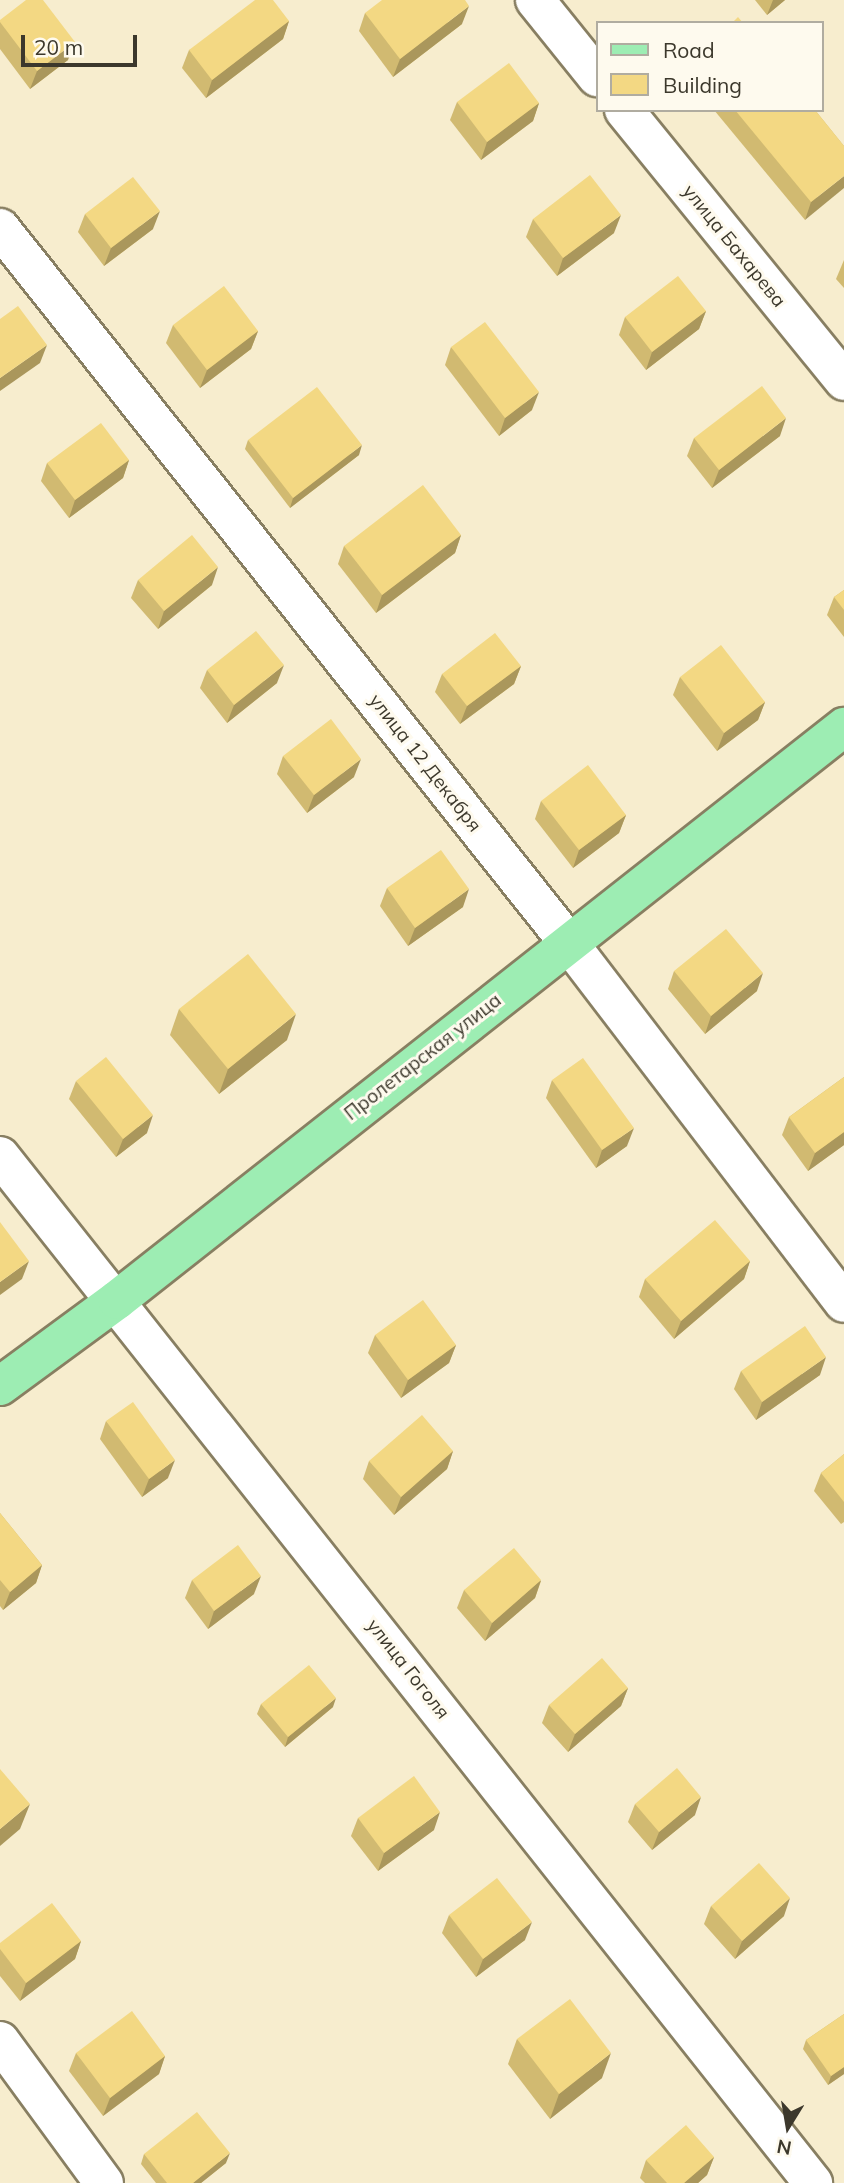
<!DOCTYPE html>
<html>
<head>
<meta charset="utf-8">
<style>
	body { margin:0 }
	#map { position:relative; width:844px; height:2183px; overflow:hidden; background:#f7edce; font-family:Mulish,sans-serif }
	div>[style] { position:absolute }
	.roads { filter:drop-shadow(2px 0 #887f62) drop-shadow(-2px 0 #887f62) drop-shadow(0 2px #887f62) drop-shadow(0 -2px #887f62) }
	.minor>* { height:38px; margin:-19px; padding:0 19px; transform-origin:19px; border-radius:19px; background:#fff }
	.major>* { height:38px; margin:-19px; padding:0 19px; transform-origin:19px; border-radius:19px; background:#9dedb3 }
	.wall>* { inset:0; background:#d1ba71 }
	.shaded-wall>* { inset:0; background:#aa975c }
	.building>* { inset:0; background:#f3d883 }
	span { translate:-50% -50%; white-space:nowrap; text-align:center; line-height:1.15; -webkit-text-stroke:6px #fefaee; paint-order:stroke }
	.street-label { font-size:19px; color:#3c382c }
	.legend { position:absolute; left:596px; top:21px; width:228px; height:91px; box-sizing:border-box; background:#fefaee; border:2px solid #b0aca0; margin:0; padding:9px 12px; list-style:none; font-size:21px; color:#3c382c }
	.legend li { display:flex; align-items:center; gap:14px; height:35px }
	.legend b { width:35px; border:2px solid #b0aca0 }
	.north { position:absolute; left:753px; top:2092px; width:70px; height:70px; -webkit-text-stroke:5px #fefaee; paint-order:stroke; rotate:191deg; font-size:19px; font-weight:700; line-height:28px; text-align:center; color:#3c382c }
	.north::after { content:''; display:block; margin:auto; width:24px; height:32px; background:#3c382c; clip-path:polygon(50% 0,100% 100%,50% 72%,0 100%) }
	.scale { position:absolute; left:21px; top:35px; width:116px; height:32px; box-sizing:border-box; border:4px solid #3c382c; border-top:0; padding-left:9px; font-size:21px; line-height:24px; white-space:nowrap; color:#3c382c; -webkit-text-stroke:5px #fefaee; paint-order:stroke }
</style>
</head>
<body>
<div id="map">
	<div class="roads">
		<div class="minor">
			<div style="left:535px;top:0;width:99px;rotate:51.2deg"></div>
			<div style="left:624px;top:110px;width:349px;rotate:50.9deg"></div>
			<div style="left:0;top:228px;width:912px;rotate:51.5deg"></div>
			<div style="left:568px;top:942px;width:454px;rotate:52.6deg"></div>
			<div style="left:0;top:1156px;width:1310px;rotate:51.63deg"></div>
			<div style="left:0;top:2041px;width:176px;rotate:53.8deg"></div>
		</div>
		<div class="major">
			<div style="left:0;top:1386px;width:145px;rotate:-36.3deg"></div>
			<div style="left:117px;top:1300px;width:926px;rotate:-38.24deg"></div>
		</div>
	</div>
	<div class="wall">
		<div style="clip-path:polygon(755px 0,785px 0,767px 15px)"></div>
		<div style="clip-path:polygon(365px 13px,462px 24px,393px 77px,359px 31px)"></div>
		<div style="clip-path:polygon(0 20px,68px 60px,30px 89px,0 49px)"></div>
		<div style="clip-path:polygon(289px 21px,283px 39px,206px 98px,182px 68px,189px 50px)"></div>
		<div style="clip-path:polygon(457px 102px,539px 103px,533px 121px,481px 160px,450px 120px)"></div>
		<div style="clip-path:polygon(714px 110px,815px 110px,844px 146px,805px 220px)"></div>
		<div style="clip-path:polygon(85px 214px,153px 229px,104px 266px,78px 232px)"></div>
		<div style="clip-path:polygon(533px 219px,614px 233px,557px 276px,526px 237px)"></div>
		<div style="clip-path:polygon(844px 260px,844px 288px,836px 279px)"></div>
		<div style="clip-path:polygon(706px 311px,699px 329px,646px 370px,619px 335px,625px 317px)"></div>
		<div style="clip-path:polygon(173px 325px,258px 331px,251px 349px,200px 388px,166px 343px)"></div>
		<div style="clip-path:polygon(451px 347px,532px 410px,499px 436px,445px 365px)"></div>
		<div style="clip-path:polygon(780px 436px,712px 488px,687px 456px,694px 438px)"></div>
		<div style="clip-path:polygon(248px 440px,359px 455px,290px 508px,245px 449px)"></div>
		<div style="clip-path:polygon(129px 460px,123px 478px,69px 518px,41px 481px,47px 463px)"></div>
		<div style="clip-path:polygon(461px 535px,455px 553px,376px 613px,338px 564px,344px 546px)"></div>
		<div style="clip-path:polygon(138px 580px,212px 585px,158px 629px,131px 598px)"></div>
		<div style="clip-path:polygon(844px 590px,844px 637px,827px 615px,834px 597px)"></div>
		<div style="clip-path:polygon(521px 666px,514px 684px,460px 724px,435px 692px,442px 674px)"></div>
		<div style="clip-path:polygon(207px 670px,277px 683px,227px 723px,200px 688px)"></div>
		<div style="clip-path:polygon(680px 677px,765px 702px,758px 720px,717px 751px,673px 695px)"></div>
		<div style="clip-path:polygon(283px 756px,354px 777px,307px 813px,277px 774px)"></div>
		<div style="clip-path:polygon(541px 801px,626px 815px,619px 833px,573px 868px,535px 819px)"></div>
		<div style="clip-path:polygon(387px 888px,463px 907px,408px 946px,380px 906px)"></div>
		<div style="clip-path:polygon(674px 971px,757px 991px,705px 1034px,668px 989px)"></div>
		<div style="clip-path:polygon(179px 1009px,287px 1040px,219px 1094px,170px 1035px)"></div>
		<div style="clip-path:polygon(844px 1077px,844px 1145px,808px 1171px,782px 1135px,789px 1117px)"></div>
		<div style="clip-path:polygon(552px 1080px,627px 1146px,596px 1168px,546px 1098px)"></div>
		<div style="clip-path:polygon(76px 1081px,147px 1133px,116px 1157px,69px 1099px)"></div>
		<div style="clip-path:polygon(750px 1261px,744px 1279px,674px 1339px,639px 1297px,645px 1279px)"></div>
		<div style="clip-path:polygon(375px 1335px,456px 1345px,449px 1363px,401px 1398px,368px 1353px)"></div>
		<div style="clip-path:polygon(741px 1371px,820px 1375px,756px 1420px,734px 1389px)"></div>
		<div style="clip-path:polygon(106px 1421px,168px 1478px,142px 1497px,100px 1439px)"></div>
		<div style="clip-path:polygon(453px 1451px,447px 1469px,394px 1515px,363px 1479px,369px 1461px)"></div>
		<div style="clip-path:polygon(844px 1454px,844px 1522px,841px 1524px,814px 1491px,821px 1473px)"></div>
		<div style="clip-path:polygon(0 1513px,42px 1565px,36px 1583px,3px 1610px,0 1606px)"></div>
		<div style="clip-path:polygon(192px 1580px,254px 1594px,208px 1629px,185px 1598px)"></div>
		<div style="clip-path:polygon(541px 1581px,535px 1598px,485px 1641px,457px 1608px,464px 1590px)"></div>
		<div style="clip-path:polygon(628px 1688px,621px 1706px,568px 1752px,542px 1723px,549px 1705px)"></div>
		<div style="clip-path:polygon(261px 1704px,333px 1707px,285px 1747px,257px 1714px)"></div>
		<div style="clip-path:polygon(635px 1804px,695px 1815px,652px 1850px,628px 1822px)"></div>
		<div style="clip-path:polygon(358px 1818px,434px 1830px,378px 1871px,351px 1836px)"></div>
		<div style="clip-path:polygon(711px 1906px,784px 1916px,735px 1959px,704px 1924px)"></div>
		<div style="clip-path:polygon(449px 1915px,525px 1940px,476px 1977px,442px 1933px)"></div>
		<div style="clip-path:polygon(81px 1941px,75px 1959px,20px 2001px,0 1976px,0 1943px)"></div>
		<div style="clip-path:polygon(844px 2014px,844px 2074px,828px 2085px,803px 2049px,806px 2040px)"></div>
		<div style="clip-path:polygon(517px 2039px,602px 2078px,550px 2119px,508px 2064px)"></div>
		<div style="clip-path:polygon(76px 2053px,165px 2056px,159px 2074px,103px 2116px,69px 2071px)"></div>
		<div style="clip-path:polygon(144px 2154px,226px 2163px,201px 2183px,156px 2183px,141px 2164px)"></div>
		<div style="clip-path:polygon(714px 2157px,707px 2175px,698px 2183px,645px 2183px,640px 2178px,646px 2160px)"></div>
	</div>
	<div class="shaded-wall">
		<div style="clip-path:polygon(773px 0,785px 0,767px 15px)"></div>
		<div style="clip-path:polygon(469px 6px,462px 24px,393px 77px,400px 59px)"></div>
		<div style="clip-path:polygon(289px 21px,283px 39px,206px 98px,212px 80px)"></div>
		<div style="clip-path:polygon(75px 42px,68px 60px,30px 89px,37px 71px)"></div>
		<div style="clip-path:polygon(539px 103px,533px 121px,481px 160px,487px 142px)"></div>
		<div style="clip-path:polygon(844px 176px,844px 188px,805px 220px,811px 202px)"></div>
		<div style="clip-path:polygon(160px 211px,153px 229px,104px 266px,111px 248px)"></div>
		<div style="clip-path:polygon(621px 215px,614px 233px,557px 276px,563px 258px)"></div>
		<div style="clip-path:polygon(706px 311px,699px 329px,646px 370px,652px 352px)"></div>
		<div style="clip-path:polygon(258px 331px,251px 349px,200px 388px,207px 370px)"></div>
		<div style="clip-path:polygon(47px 345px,40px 363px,0 391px,0 378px)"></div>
		<div style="clip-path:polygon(539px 392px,532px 410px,499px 436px,505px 418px)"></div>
		<div style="clip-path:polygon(786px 418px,780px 436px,712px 488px,719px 470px)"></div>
		<div style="clip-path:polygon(362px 445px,359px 455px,290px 508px,293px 498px)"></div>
		<div style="clip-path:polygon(129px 460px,123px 478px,69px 518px,75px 500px)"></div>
		<div style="clip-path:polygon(461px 535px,455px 553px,376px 613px,382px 595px)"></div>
		<div style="clip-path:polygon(218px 567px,212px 585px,158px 629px,164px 611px)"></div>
		<div style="clip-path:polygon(284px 665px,277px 683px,227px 723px,234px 705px)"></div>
		<div style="clip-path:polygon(521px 666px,514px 684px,460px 724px,467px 706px)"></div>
		<div style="clip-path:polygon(765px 702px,758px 720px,717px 751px,724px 733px)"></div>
		<div style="clip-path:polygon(361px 759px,354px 777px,307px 813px,314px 795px)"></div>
		<div style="clip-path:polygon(626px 815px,619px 833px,573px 868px,579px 850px)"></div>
		<div style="clip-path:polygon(469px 889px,463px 907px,408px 946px,415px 928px)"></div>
		<div style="clip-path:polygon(763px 973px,757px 991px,705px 1034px,711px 1016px)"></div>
		<div style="clip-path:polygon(296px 1014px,287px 1040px,219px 1094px,228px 1069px)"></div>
		<div style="clip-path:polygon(153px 1115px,147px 1133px,116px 1157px,123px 1139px)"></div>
		<div style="clip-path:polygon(634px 1128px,627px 1146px,596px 1168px,602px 1150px)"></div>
		<div style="clip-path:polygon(844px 1132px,844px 1145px,808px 1171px,815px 1153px)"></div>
		<div style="clip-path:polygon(29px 1261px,22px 1279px,0 1295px,0 1282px)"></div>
		<div style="clip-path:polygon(750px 1261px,744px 1279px,674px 1339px,681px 1321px)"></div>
		<div style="clip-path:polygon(456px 1345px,449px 1363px,401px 1398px,408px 1380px)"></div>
		<div style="clip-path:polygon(826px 1357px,820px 1375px,756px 1420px,762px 1402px)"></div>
		<div style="clip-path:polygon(453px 1451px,447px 1469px,394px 1515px,401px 1497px)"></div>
		<div style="clip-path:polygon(175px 1460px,168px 1478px,142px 1497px,149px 1479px)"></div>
		<div style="clip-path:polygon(42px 1565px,36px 1583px,3px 1610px,10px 1592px)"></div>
		<div style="clip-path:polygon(261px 1576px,254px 1594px,208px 1629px,214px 1611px)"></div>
		<div style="clip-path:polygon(541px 1580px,535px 1598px,485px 1641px,492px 1623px)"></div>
		<div style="clip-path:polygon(628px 1688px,621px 1706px,568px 1752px,575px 1734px)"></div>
		<div style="clip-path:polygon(336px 1698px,333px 1707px,285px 1747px,288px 1737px)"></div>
		<div style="clip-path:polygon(701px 1797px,695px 1815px,652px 1850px,659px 1832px)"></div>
		<div style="clip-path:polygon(30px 1804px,20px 1829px,0 1846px,0 1829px)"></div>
		<div style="clip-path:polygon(440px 1812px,434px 1830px,378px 1871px,384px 1853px)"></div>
		<div style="clip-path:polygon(790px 1898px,784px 1916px,735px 1959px,742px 1941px)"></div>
		<div style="clip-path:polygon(532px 1922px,525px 1940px,476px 1977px,483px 1959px)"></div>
		<div style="clip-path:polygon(81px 1941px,75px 1959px,20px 2001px,26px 1983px)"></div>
		<div style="clip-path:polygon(611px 2053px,602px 2078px,550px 2119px,559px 2094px)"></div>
		<div style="clip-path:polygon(165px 2056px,159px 2074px,103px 2116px,110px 2098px)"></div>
		<div style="clip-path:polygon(844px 2067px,844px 2074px,828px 2085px,831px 2076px)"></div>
		<div style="clip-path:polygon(230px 2153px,226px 2163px,201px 2183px,193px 2183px)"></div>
		<div style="clip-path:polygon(714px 2157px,707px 2175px,698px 2183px,684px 2183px)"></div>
	</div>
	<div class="building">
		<div style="clip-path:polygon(26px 0,43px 0,75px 42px,37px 71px,0 22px,0 20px)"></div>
		<div style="clip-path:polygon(255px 0,273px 0,289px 21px,212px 80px,189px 50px)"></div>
		<div style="clip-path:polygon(382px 0,465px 0,469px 6px,400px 59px,365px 13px)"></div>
		<div style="clip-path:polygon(738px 17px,743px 23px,732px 23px)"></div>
		<div style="clip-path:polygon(509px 63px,539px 103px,487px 142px,457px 102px)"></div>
		<div style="clip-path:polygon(735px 110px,815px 110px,844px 146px,844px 176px,811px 202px)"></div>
		<div style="clip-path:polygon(590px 175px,621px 215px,563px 258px,533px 219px)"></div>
		<div style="clip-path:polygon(133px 177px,160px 211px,111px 248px,85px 214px)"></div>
		<div style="clip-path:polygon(678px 276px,706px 311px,652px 352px,625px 317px)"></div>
		<div style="clip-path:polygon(224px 286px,258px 331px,207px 370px,173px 325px)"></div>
		<div style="clip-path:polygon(18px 306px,47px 345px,0 378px,0 319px)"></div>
		<div style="clip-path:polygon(485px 322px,539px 392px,505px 418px,451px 347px)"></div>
		<div style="clip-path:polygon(762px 386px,786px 418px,719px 470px,694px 438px)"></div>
		<div style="clip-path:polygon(317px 387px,362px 445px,293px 498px,248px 440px)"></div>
		<div style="clip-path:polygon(101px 423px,129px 460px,75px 500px,47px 463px)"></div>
		<div style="clip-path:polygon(423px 485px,461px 535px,382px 595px,344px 546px)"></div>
		<div style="clip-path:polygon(192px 535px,218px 567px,164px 611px,138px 580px)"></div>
		<div style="clip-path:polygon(844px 590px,844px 610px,834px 597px)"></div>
		<div style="clip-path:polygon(256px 631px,284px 665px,234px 705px,207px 670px)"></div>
		<div style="clip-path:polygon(495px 633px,521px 666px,467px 706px,442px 674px)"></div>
		<div style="clip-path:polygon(721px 645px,765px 702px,724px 733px,680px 677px)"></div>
		<div style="clip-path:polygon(331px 719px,361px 759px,314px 795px,283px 756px)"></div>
		<div style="clip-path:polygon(588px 765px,626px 815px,579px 850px,541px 801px)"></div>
		<div style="clip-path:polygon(441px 850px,469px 889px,415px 928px,387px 888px)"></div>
		<div style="clip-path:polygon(726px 929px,763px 973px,711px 1016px,674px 971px)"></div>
		<div style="clip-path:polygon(248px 954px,296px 1014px,228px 1069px,179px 1009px)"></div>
		<div style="clip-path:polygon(106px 1057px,153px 1115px,123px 1139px,76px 1081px)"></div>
		<div style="clip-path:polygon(583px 1058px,634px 1128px,602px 1150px,552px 1080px)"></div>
		<div style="clip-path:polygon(844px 1077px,844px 1132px,815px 1153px,789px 1117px)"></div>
		<div style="clip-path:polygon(715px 1220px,750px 1261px,681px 1321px,645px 1279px)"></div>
		<div style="clip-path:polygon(0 1222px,29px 1261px,0 1282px)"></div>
		<div style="clip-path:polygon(423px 1300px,456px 1345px,408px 1380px,375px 1335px)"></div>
		<div style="clip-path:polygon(805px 1326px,826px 1357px,762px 1402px,741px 1371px)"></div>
		<div style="clip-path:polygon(133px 1402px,175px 1460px,149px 1479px,106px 1421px)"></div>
		<div style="clip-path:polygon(422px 1415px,453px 1451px,401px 1497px,369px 1461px)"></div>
		<div style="clip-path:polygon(844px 1454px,844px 1502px,821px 1473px)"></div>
		<div style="clip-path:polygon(0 1513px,42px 1565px,10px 1592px,0 1580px)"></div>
		<div style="clip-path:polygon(238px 1545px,261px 1576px,214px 1611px,192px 1580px)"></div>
		<div style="clip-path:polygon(514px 1548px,541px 1580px,492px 1623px,464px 1590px)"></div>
		<div style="clip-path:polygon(602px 1658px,628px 1688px,575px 1734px,549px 1705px)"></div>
		<div style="clip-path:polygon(309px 1665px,336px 1698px,288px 1737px,261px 1704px)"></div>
		<div style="clip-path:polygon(677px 1768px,701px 1797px,659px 1832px,635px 1804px)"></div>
		<div style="clip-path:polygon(0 1769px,30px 1804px,0 1829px)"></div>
		<div style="clip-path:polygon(414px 1776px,440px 1812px,384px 1853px,358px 1818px)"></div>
		<div style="clip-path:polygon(759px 1863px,790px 1898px,742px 1941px,711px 1906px)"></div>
		<div style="clip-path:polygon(497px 1878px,532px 1922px,483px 1959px,449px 1915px)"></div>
		<div style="clip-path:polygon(52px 1903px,81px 1941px,26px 1983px,0 1949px,0 1943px)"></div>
		<div style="clip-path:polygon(570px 1999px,611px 2053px,559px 2094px,517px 2039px)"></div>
		<div style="clip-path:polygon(132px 2011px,165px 2056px,110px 2098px,76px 2053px)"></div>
		<div style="clip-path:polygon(844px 2014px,844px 2067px,831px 2076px,806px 2040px)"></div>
		<div style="clip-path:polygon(197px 2112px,230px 2153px,193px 2183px,167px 2183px,144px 2154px)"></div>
		<div style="clip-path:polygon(686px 2125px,714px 2157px,684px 2183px,667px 2183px,646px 2160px)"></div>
	</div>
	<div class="street-label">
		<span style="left:734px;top:246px;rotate:51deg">улица Бахарева</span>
		<span style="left:425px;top:763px;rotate:52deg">улица 12 Декабря</span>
		<span style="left:423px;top:1057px;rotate:-38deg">Пролетарская улица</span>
		<span style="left:408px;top:1669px;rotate:52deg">улица Гоголя</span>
	</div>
	<ul class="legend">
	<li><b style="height:9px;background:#9dedb3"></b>Road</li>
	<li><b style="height:19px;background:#f3d883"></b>Building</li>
	</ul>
	<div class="north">N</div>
	<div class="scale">20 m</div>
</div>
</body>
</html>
